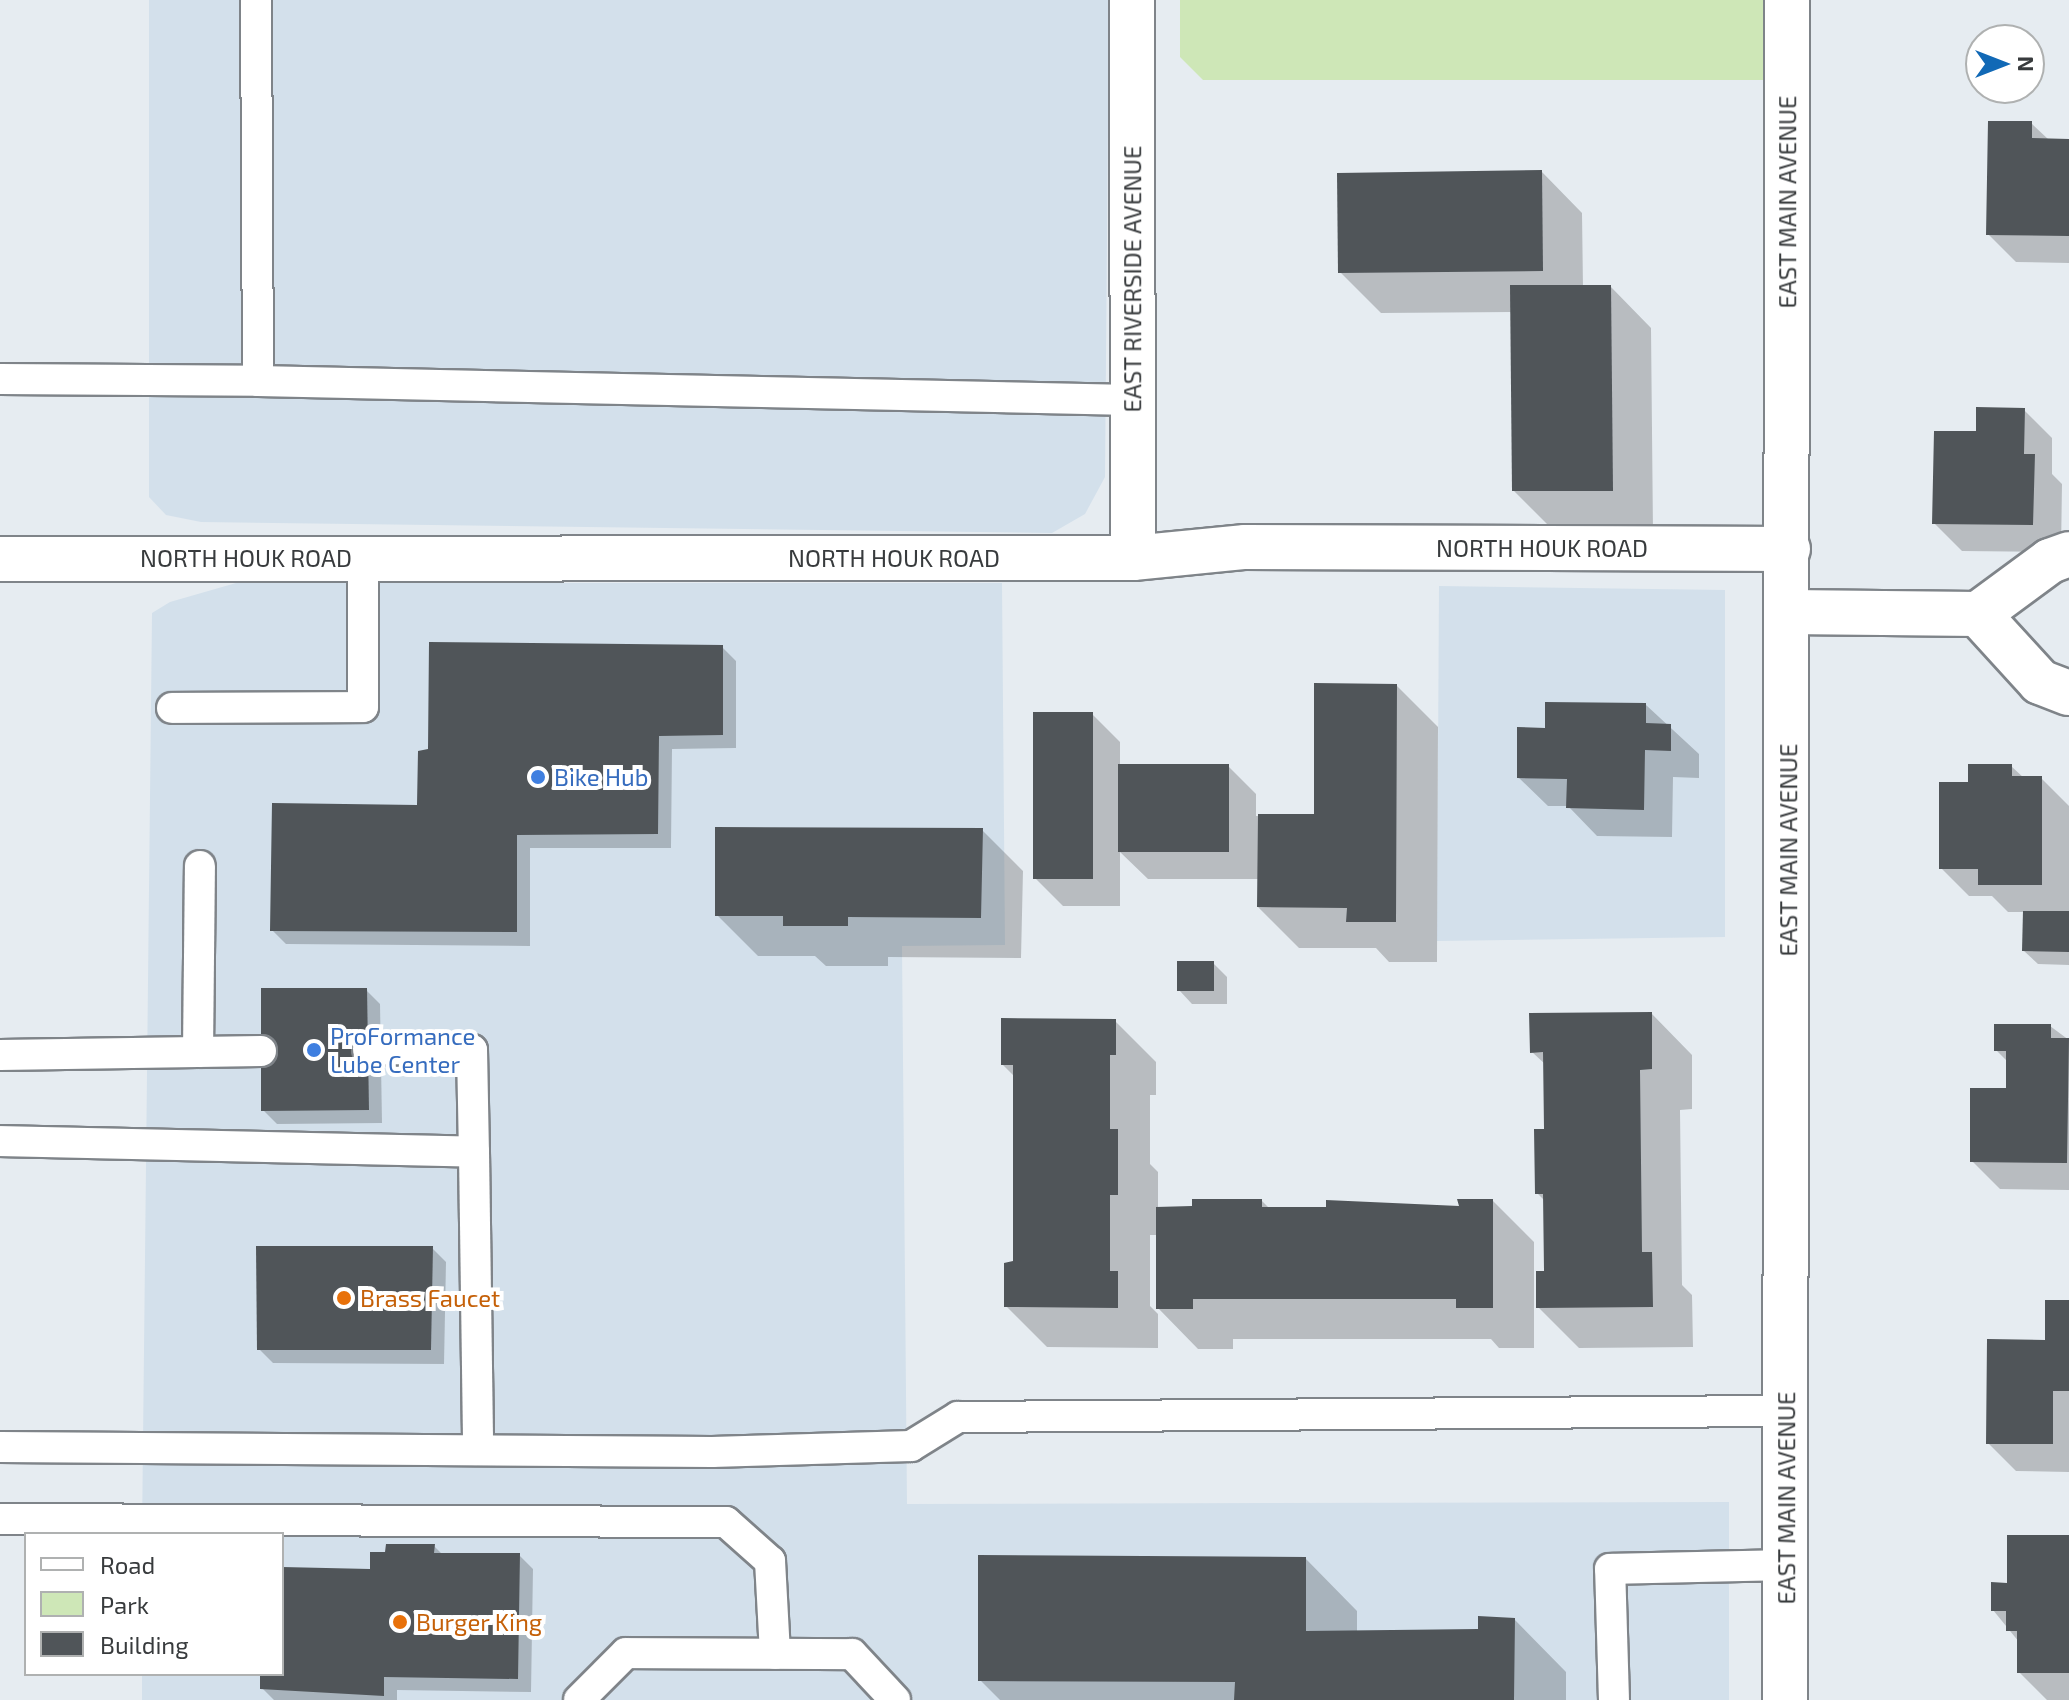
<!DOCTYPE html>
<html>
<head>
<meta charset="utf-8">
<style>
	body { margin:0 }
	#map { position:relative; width:2069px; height:1700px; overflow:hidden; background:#e6ecf1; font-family:"Exo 2",sans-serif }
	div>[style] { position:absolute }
	.built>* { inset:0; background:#d3e0eb }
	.green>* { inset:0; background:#cee7b7 }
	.shadow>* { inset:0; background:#0003 }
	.building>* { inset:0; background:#505559 }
	.roads { filter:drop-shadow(2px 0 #7f8489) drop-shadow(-2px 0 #7f8489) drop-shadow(0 2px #7f8489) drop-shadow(0 -2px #7f8489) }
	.service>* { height:30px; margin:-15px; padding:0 15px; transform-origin:15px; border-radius:15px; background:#fff }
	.minor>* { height:44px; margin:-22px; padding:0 22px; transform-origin:22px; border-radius:22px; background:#fff }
	.dots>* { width:22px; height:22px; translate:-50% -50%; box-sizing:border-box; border:4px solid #fff; border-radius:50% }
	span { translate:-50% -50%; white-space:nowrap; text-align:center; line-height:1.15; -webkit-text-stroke:8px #fff; paint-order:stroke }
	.street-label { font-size:24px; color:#383b3d }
	.shop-label { font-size:24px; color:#366cbe }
	.left { translate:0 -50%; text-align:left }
	.food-label { font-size:24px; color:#c56008 }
	.legend { position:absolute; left:24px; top:1532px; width:260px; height:144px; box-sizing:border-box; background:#fff; border:2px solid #afb1b1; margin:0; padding:10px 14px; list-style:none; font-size:24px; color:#383b3d }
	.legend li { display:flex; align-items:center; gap:16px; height:40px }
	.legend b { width:40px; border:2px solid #afb1b1 }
	.north { position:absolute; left:1965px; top:24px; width:80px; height:80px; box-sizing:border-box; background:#fff; border:2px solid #afb1b1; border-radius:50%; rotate:90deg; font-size:22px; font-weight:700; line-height:32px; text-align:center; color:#383b3d }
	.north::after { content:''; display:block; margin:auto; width:28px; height:36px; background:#1169b6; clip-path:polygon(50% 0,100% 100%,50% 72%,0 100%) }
</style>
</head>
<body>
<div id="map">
	<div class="built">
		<div style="clip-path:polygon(149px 0,1109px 0,1105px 477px,1085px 514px,1052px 533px,201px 522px,166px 515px,149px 497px)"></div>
		<div style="clip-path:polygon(236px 583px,1002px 583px,1005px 945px,902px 946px,907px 1504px,1729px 1502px,1729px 1700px,142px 1700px,142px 1674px,282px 1674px,282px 1534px,142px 1534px,152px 613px,170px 602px)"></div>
		<div style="clip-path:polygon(1439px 586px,1725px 590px,1725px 937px,1437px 941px)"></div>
	</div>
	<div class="green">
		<div style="clip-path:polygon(1180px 0,1771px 0,1772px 80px,1203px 80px,1180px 57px)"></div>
	</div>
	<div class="shadow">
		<div style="clip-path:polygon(2031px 123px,2049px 140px,2069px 141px,2069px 263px,2016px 262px,1988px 234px)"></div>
		<div style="clip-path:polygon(1542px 172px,1582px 213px,1583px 287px,1611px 287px,1651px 328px,1653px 531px,1555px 532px,1514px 491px,1513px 312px,1381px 313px,1340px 272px)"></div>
		<div style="clip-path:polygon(2024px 410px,2052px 438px,2052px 474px,2062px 484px,2061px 552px,1962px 551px,1934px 523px,1978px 433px)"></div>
		<div style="clip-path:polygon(722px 647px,736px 661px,736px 748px,672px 749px,671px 848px,530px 848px,530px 946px,286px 944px,272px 930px,419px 807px)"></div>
		<div style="clip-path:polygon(1397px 686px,1438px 727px,1437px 962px,1389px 962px,1376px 948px,1299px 948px,1258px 907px,1259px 879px,1148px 879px,1120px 852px,1120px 906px,1063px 906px,1035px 878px,1092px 714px,1120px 742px,1120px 766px,1228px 766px,1256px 794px,1256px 816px,1316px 816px)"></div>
		<div style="clip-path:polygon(1646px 705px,1699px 754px,1699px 778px,1673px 777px,1672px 837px,1597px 836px,1568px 806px,1548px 806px,1519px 778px)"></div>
		<div style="clip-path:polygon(2011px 766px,2024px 778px,2041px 778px,2069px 806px,2069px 965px,2038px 964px,2024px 951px,2025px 912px,2008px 912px,1992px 896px,1969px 896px,1941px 868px,1970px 784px)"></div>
		<div style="clip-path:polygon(982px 830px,1023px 871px,1021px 958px,888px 957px,888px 966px,826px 966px,815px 956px,758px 956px,717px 915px)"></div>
		<div style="clip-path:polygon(1213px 963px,1227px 977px,1227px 1004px,1192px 1004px,1179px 990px)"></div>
		<div style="clip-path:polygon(366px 990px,380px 1004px,382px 1123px,277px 1124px,263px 1110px)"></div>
		<div style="clip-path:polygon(1652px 1014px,1692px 1055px,1692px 1109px,1680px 1110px,1682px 1285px,1692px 1295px,1693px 1347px,1579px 1348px,1538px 1307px,1546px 1273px,1545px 1201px,1537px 1193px,1546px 1131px,1546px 1065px,1532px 1052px)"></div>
		<div style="clip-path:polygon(1115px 1021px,1156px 1062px,1156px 1095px,1150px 1095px,1150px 1164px,1158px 1172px,1158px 1209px,1262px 1201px,1270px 1209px,1462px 1208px,1493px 1201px,1534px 1242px,1534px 1348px,1499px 1348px,1491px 1339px,1233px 1339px,1233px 1349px,1198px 1349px,1158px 1308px,1158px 1235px,1150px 1235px,1150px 1306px,1158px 1314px,1158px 1348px,1047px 1347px,1006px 1306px,1015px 1262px,1015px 1077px,1003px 1065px)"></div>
		<div style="clip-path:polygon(2050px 1026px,2069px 1040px,2069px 1190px,2000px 1189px,1972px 1161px,2008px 1090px,2008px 1062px,1996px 1050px)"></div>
		<div style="clip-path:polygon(432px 1248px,446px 1262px,444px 1364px,273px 1363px,259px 1349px)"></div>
		<div style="clip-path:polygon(2069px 1302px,2069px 1472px,2016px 1471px,1988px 1443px)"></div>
		<div style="clip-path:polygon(2069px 1537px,2069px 1700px,2047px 1700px,2019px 1672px,2019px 1642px,1993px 1610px,2009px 1585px)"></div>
		<div style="clip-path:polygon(434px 1546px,443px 1555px,519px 1555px,533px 1569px,531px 1692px,397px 1690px,397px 1700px,274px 1700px,262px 1688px,262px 1674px,282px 1674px,282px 1569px,372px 1571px,387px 1554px)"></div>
		<div style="clip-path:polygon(1306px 1559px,1357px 1611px,1357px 1633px,1480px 1631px,1515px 1620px,1566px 1672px,1566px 1700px,1000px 1700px,980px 1680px)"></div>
	</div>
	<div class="building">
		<div style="clip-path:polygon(1988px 121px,2032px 121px,2032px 138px,2069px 139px,2069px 236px,1986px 235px)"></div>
		<div style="clip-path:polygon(1542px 170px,1543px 271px,1338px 273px,1337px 173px)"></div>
		<div style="clip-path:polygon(1510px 285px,1611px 285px,1613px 491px,1512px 491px)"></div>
		<div style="clip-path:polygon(1976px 407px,2025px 408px,2024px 454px,2035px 454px,2033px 525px,1932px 524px,1934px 431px,1976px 431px)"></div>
		<div style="clip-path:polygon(429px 642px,723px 645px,723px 735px,659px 736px,658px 834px,517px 835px,517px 932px,270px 931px,272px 803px,417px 805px,418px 751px,428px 749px)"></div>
		<div style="clip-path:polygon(1314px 683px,1397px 684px,1396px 922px,1346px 922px,1347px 908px,1257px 907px,1258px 814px,1314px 814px)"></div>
		<div style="clip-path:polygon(1545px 702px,1646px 703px,1646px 723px,1671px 724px,1671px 751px,1645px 750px,1644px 810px,1566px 808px,1567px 779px,1517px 778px,1517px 727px,1545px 728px)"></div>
		<div style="clip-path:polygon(1033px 712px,1093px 712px,1093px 879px,1033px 879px)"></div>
		<div style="clip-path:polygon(1118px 764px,1229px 764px,1229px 852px,1118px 852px)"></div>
		<div style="clip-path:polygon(1968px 764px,2012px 764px,2012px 776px,2042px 776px,2042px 885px,1978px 885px,1978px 869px,1939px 869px,1939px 782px,1968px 782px)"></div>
		<div style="clip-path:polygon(715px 827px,983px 828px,981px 918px,848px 917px,848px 926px,783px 926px,783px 916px,715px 916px)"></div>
		<div style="clip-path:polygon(2023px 911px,2069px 911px,2069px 952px,2022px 951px)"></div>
		<div style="clip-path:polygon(1177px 961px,1214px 961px,1214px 991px,1177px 991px)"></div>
		<div style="clip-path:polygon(261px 988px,367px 988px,369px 1110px,261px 1111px)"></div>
		<div style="clip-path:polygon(1652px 1012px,1652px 1069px,1640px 1070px,1642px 1252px,1652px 1252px,1653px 1307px,1536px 1308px,1536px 1271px,1544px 1271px,1543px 1194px,1535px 1194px,1534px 1129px,1544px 1129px,1543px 1052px,1530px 1053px,1529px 1013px)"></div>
		<div style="clip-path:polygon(1001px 1018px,1116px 1019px,1116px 1055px,1110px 1055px,1110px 1129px,1118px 1129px,1118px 1195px,1110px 1195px,1110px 1271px,1118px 1271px,1118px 1308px,1004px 1307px,1004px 1263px,1013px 1261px,1013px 1065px,1001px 1065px)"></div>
		<div style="clip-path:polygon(1994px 1024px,2051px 1024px,2051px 1038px,2069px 1038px,2067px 1163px,1970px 1162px,1970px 1088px,2006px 1088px,2006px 1051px,1994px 1051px)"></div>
		<div style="clip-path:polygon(1192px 1199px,1262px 1199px,1262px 1207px,1326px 1207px,1326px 1200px,1459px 1206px,1457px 1199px,1493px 1199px,1493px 1308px,1456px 1308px,1456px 1299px,1193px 1299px,1193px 1309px,1156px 1309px,1156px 1207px,1192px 1206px)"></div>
		<div style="clip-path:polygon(256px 1246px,433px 1246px,431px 1350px,257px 1350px)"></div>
		<div style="clip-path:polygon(2045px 1300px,2069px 1300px,2069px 1391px,2053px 1391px,2053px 1444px,1986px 1444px,1987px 1339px,2045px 1340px)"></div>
		<div style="clip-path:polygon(2007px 1535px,2069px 1535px,2069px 1673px,2017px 1673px,2017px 1631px,2006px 1631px,2006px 1611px,1991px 1611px,1991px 1582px,2007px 1583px)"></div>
		<div style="clip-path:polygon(386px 1544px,435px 1544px,434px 1553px,520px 1553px,518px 1679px,384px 1677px,384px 1696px,260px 1689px,260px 1674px,282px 1674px,282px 1567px,370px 1569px,370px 1552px,385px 1552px)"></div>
		<div style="clip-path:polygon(978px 1555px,1306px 1557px,1306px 1631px,1478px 1629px,1478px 1616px,1515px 1618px,1514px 1700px,1234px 1700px,1235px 1682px,978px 1681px)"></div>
	</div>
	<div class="roads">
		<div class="service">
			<div style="left:256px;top:0;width:381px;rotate:89.7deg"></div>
			<div style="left:258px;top:381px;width:874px;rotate:1.25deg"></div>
			<div style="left:0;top:379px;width:258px;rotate:0.4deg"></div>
			<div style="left:172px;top:708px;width:191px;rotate:-0.3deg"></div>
			<div style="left:363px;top:707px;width:149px;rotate:-90deg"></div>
			<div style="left:368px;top:1049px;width:104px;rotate:0.6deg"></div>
			<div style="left:472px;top:1050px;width:102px;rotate:88.9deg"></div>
			<div style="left:198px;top:1052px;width:63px;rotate:-0.9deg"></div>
			<div style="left:0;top:1055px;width:198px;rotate:-0.9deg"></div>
			<div style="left:198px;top:1052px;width:186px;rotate:-89.4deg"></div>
			<div style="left:0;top:1141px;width:474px;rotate:1.3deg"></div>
			<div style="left:474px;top:1152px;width:298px;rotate:89.2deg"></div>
			<div style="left:0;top:1447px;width:712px;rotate:0.4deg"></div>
			<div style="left:712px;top:1452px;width:199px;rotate:-1.7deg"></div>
			<div style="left:911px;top:1446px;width:55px;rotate:-31.7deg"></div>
			<div style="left:958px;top:1417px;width:828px;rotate:-0.42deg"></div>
			<div style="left:0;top:1519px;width:726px;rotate:0.24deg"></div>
			<div style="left:726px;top:1522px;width:59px;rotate:41.6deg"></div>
			<div style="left:770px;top:1561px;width:93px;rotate:86.9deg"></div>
			<div style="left:579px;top:1700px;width:66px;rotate:-45deg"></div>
			<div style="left:626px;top:1653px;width:226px;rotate:0.3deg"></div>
			<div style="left:852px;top:1654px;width:63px;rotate:46.9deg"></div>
			<div style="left:1614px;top:1700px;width:131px;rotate:-91.7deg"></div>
			<div style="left:1610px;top:1569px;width:175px;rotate:-1.3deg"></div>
		</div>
		<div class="minor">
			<div style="left:1132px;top:0;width:558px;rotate:89.9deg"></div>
			<div style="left:0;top:559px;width:1133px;rotate:-0.05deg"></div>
			<div style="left:1133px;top:558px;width:113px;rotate:-5.6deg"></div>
			<div style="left:1245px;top:547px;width:543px;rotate:0.21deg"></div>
			<div style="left:1788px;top:612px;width:190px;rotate:0.6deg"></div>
			<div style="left:1978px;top:614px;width:89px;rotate:-36.4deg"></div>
			<div style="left:2050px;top:561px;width:20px;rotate:-20deg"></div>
			<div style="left:1978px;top:614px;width:92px;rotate:47.6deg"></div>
			<div style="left:2040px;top:682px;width:31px;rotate:21deg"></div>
			<div style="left:1785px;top:1700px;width:1700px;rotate:-89.93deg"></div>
		</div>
	</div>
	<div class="dots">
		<div style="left:538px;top:777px;background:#3f7fe0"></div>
		<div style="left:314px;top:1050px;background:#3f7fe0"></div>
		<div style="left:344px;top:1298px;background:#e8710a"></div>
		<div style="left:400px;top:1622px;background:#e8710a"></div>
	</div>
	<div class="street-label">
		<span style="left:1787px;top:202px;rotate:-90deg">EAST MAIN AVENUE</span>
		<span style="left:1132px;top:279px;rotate:-90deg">EAST RIVERSIDE AVENUE</span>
		<span style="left:1542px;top:548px">NORTH HOUK ROAD</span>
		<span style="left:246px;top:558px">NORTH HOUK ROAD</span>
		<span style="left:894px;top:558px">NORTH HOUK ROAD</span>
		<span style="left:1788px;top:850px;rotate:-90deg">EAST MAIN AVENUE</span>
		<span style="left:1786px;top:1498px;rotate:-90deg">EAST MAIN AVENUE</span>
	</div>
	<div class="shop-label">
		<span class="left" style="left:554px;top:777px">Bike Hub</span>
		<span class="left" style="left:330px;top:1050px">ProFormance<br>Lube Center</span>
	</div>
	<div class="food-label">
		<span class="left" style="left:360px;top:1298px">Brass Faucet</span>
		<span class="left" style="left:416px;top:1622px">Burger King</span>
	</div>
	<ul class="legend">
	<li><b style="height:10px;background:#fff"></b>Road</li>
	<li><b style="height:22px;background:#cee7b7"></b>Park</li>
	<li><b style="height:22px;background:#505559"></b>Building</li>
	</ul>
	<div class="north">N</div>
</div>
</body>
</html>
